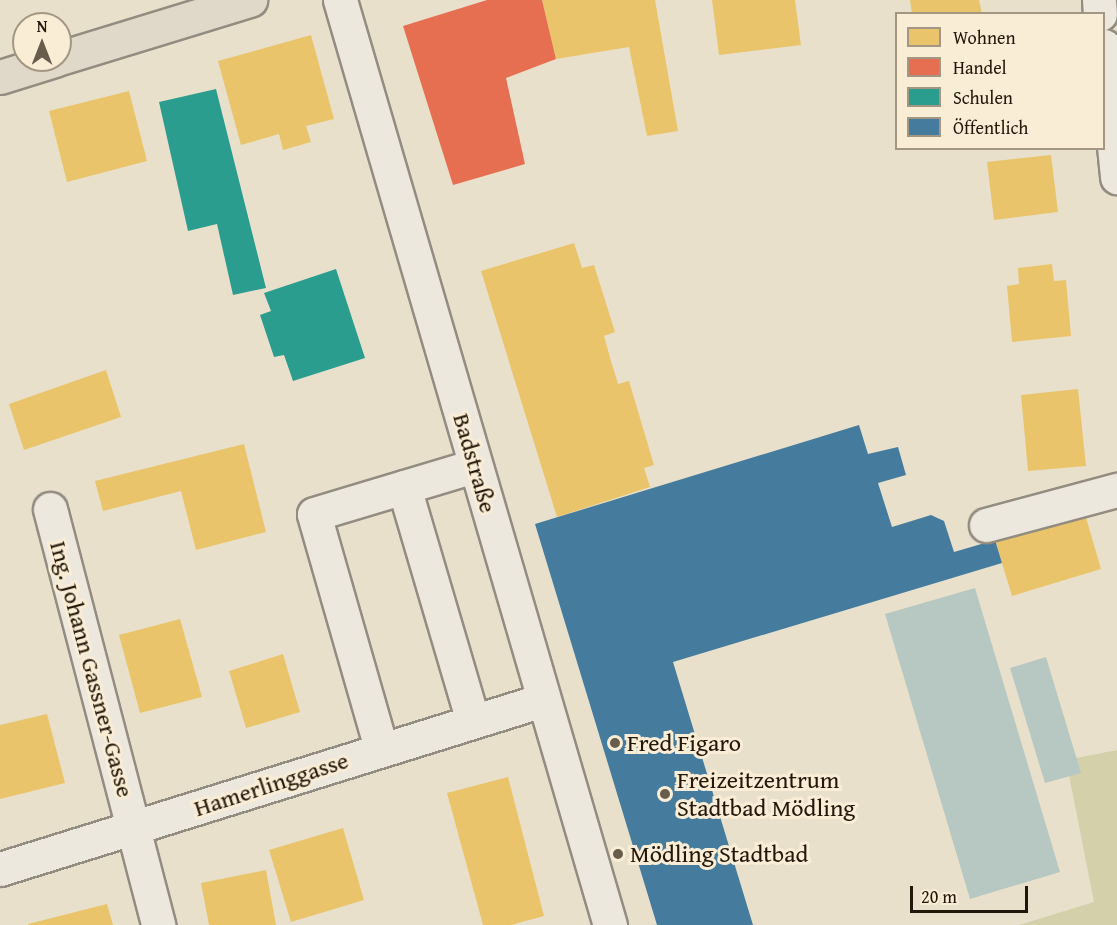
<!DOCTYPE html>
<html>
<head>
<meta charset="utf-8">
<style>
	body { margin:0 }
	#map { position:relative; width:1117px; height:925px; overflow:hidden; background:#e9e0cc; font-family:"Gentium Book Plus",serif }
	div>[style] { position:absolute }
	.green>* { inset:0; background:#d3d0aa }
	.water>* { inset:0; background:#b7c7c2 }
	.homes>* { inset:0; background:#e9c46a }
	.shops>* { inset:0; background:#e76f51 }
	.schools>* { inset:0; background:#2a9d8f }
	.public>* { inset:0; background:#457b9d }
	.roads { filter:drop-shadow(2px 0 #938c80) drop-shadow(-2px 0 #938c80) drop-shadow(0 2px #938c80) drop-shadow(0 -2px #938c80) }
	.minor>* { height:33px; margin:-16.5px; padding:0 16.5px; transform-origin:16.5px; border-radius:16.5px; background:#ece8de }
	.major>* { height:33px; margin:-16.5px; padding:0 16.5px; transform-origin:16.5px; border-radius:16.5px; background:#e0d8c9 }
	.dots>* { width:16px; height:16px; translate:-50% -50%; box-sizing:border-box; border:3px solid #f9edd5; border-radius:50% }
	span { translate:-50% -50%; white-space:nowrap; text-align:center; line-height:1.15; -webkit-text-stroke:6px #f9edd5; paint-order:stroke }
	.street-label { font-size:24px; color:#221709 }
	.poi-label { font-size:24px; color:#221709 }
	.left { translate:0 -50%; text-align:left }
	.legend { position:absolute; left:895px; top:12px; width:210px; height:138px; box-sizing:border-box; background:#f9edd5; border:2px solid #a39783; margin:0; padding:8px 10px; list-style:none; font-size:18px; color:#221709 }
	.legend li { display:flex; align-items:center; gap:12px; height:30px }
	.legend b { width:30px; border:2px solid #a39783 }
	.north { position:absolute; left:12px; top:12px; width:60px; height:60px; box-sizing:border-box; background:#f9edd5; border:2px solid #a39783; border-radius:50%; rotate:0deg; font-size:16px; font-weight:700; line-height:24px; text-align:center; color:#221709 }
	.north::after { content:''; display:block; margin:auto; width:21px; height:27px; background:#685d4d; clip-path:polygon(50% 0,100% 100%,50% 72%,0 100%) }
	.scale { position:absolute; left:910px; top:886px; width:118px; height:27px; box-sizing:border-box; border:3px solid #221709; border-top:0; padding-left:8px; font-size:18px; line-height:21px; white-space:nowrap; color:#221709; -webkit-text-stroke:4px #f9edd5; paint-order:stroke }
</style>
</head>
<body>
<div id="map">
	<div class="green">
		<div style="clip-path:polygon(1117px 750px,1117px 925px,1019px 925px,1094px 902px,1066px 760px)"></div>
	</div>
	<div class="water">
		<div style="clip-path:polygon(975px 588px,1060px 872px,970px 899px,885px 614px)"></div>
		<div style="clip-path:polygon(1046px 657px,1081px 773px,1045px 783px,1010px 668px)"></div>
	</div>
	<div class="homes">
		<div style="clip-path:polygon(542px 0,655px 0,678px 131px,647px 136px,629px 47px,556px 59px)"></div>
		<div style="clip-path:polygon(712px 0,795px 0,801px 45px,719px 55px)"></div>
		<div style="clip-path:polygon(910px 0,979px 0,982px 14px,912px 14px)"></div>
		<div style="clip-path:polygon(311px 35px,334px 119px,306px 126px,311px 142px,283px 150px,279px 134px,241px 145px,218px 61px)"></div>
		<div style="clip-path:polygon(129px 91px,147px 161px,67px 182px,49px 111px)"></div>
		<div style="clip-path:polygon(1051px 155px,1058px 212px,994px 220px,987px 162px)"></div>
		<div style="clip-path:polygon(574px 243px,582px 268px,594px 265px,615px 332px,604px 336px,611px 361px,618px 384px,629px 381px,654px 465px,644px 468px,650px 487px,557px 517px,481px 271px)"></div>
		<div style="clip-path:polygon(1052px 264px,1054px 281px,1066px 280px,1071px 336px,1012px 342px,1007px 286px,1019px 284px,1018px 268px)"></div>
		<div style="clip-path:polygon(106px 370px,121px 417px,24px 450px,9px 404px)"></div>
		<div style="clip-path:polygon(1078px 389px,1086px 466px,1028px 471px,1021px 395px)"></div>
		<div style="clip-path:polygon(244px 444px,266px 532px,196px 550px,181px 491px,103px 511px,95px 481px)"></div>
		<div style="clip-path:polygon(1085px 514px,1101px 569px,1012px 596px,995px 540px)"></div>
		<div style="clip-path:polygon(180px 619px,202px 697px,140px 713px,119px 635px)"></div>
		<div style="clip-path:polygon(283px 654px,300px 712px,246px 728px,229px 671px)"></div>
		<div style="clip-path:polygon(47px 714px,65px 783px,0 799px,0 725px)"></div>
		<div style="clip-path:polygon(508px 777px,544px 916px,511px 925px,483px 925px,447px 793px)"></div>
		<div style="clip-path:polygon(343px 828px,364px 900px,291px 922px,269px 850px)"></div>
		<div style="clip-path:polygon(266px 870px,276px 925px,209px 925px,201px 883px)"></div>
		<div style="clip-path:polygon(107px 904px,113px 925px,28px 925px,28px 924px)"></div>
	</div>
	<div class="shops">
		<div style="clip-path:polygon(487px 0,542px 0,556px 59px,506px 78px,525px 164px,453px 185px,403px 26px)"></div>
	</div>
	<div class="schools">
		<div style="clip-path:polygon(216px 89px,266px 288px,233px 295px,217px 224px,188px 231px,159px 102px)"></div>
		<div style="clip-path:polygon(336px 269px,365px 358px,293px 381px,284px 355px,274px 357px,260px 315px,271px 311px,264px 293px)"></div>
	</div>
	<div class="public">
		<div style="clip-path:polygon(859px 425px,868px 454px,898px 447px,906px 475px,878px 483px,892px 527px,931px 515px,944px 521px,954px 552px,995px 540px,1002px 563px,673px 662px,753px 925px,657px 925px,535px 524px)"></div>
	</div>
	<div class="roads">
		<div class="minor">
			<div style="left:340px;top:0;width:964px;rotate:73.73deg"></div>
			<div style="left:1099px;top:0;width:14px;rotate:86deg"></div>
			<div style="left:1104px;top:46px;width:132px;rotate:84.3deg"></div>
			<div style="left:404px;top:487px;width:244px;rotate:73.6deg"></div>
			<div style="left:50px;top:509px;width:430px;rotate:75.4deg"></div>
			<div style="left:986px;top:525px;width:136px;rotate:-15deg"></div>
			<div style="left:381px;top:748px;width:243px;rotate:-106deg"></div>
			<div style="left:314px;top:514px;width:167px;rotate:-16.7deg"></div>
			<div style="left:0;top:869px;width:569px;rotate:-17.29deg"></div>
		</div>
		<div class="major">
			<div style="left:60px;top:58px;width:199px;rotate:-17deg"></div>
			<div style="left:0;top:77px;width:58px;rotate:-17.2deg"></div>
		</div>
	</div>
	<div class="dots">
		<div style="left:615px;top:743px;background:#685d4d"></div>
		<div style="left:665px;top:794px;background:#685d4d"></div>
		<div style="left:618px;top:854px;background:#685d4d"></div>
	</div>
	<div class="street-label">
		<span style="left:475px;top:463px;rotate:74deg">Badstraße</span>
		<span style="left:92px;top:669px;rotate:75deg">Ing. Johann Gassner-Gasse</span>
		<span style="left:271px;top:784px;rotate:-18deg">Hamerlinggasse</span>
	</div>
	<div class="poi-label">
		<span class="left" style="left:627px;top:743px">Fred Figaro</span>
		<span class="left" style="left:677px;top:794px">Freizeitzentrum<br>Stadtbad Mödling</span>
		<span class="left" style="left:630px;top:854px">Mödling Stadtbad</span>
	</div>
	<ul class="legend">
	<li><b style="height:16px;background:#e9c46a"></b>Wohnen</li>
	<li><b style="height:16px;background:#e76f51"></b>Handel</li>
	<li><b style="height:16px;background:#2a9d8f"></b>Schulen</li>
	<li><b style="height:16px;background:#457b9d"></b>Öffentlich</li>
	</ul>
	<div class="north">N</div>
	<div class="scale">20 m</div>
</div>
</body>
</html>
